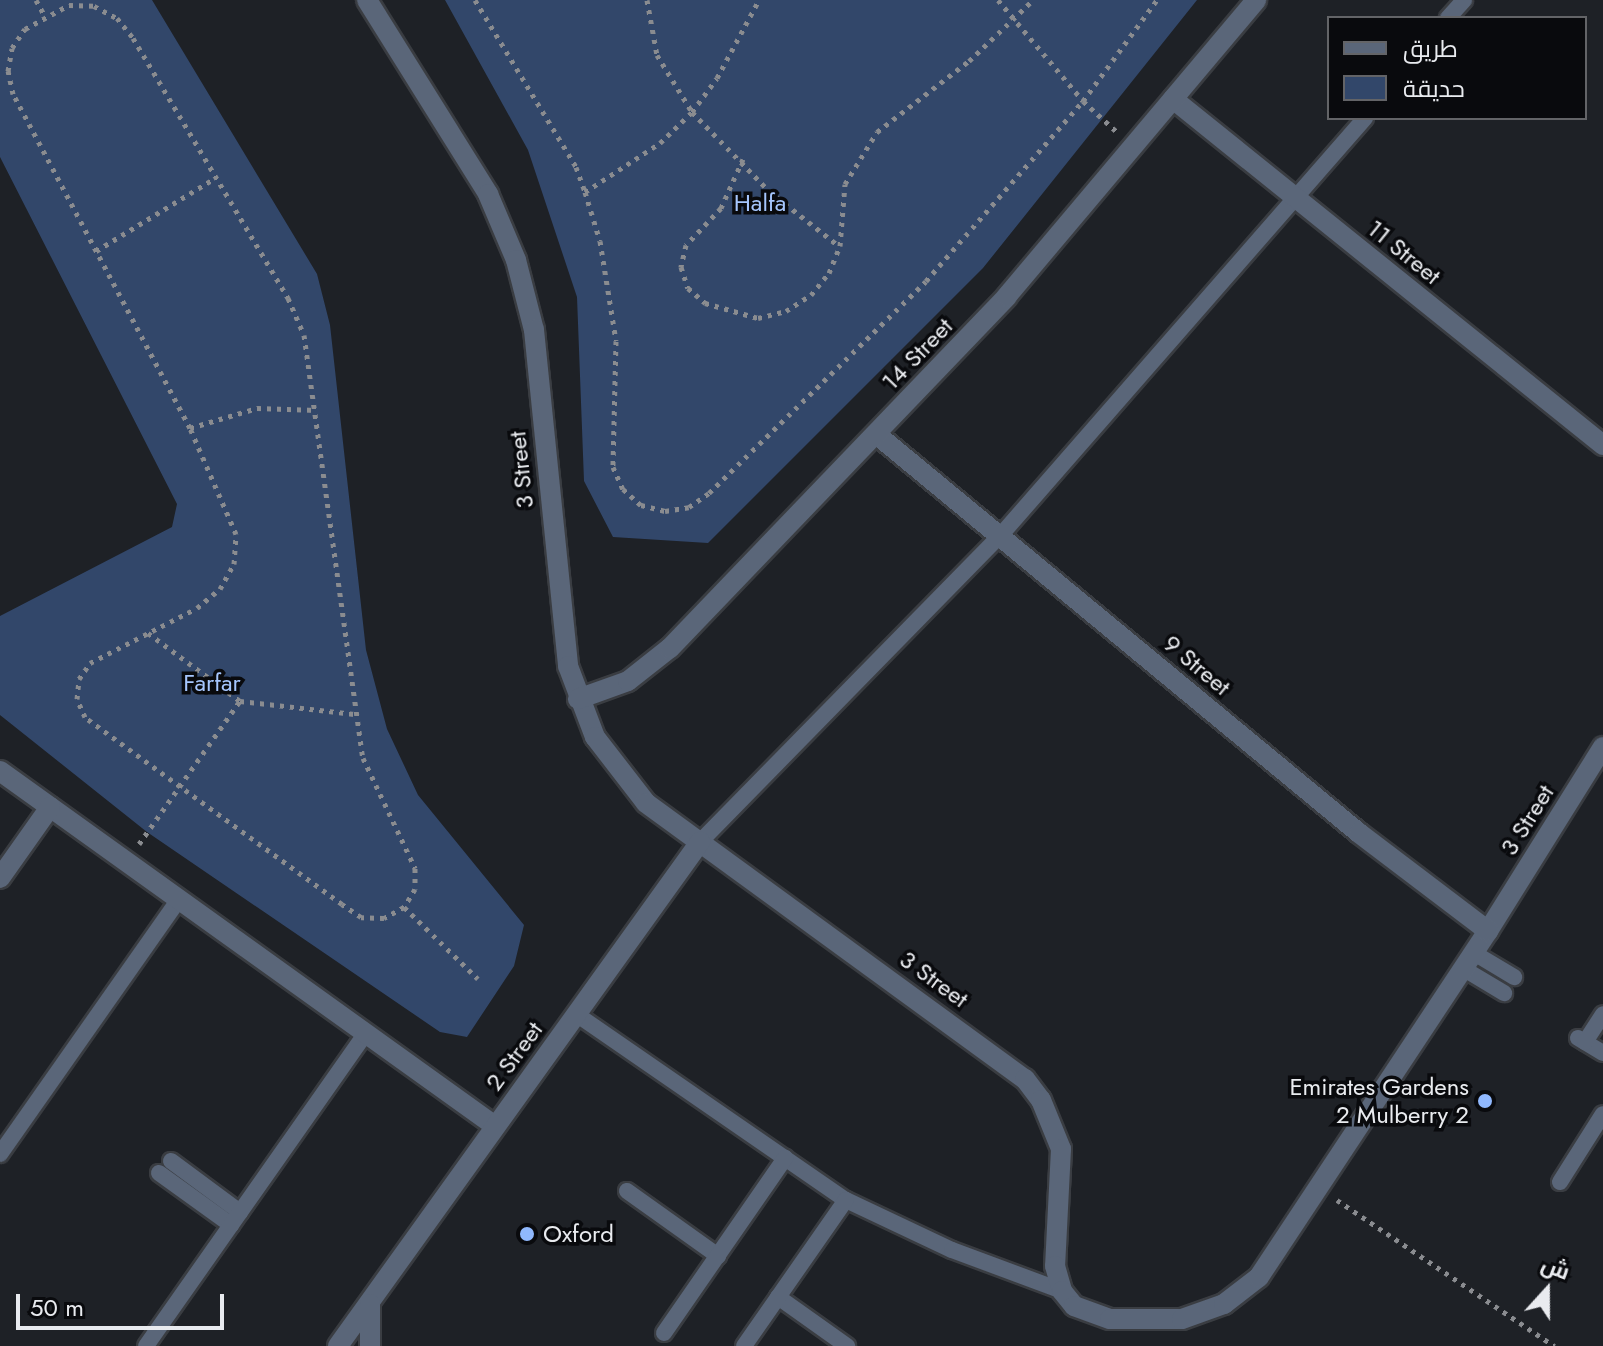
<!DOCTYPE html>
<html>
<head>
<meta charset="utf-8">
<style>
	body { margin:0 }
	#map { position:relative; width:1603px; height:1346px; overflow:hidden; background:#1e2126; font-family:Jost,Cairo,sans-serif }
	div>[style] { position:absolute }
	.green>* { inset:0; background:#32476a }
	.path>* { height:5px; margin-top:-2.5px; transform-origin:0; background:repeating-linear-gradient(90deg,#8a8c90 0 4px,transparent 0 10px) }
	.roads { filter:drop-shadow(2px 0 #3a3d42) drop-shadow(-2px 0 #3a3d42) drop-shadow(0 2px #3a3d42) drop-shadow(0 -2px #3a3d42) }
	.lane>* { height:16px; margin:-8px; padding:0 8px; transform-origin:8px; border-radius:8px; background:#5a6679 }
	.street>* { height:20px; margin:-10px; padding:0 10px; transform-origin:10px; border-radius:10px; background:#5a6679 }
	.dots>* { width:22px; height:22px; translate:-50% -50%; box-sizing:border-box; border:4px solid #090a0d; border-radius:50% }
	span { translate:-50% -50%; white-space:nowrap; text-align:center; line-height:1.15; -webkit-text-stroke:7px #090a0d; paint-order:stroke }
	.park-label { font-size:24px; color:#a6c6fd }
	.street-label { font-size:24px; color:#e9ebef }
	.poi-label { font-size:24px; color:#e9ebef }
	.right { translate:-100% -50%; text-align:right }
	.left { translate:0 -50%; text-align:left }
	.legend { position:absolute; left:1327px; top:16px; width:260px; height:104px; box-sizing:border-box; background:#090a0d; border:2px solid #636467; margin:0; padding:10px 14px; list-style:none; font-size:24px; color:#e9ebef }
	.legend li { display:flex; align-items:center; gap:16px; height:40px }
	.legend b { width:40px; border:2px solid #636467 }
	.north { position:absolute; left:1507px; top:1250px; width:80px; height:80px; -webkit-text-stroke:6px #090a0d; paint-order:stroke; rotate:21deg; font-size:22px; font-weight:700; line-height:32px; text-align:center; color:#e9ebef }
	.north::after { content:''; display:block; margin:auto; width:28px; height:36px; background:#e9ebef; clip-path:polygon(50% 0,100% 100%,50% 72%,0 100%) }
	.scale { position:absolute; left:16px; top:1294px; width:208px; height:36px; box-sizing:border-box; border:4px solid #e9ebef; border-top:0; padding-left:10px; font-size:24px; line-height:28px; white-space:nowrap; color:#e9ebef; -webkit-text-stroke:6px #090a0d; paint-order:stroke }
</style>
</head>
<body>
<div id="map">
	<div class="green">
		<div style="clip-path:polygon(0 0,152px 0,317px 274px,330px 325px,366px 650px,387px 729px,418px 795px,524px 925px,514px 966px,467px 1037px,440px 1032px,147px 832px,0 715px,0 616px,172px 527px,177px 504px,0 157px)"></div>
		<div style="clip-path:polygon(445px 0,1197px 0,983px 268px,708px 543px,613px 537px,584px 481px,577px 297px,528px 150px)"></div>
	</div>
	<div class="path">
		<div style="left:36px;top:0;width:18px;rotate:61deg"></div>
		<div style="left:475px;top:0;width:195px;rotate:58.8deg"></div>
		<div style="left:576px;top:167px;width:27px;rotate:70deg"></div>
		<div style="left:585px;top:192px;width:51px;rotate:73deg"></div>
		<div style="left:600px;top:241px;width:101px;rotate:80.9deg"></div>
		<div style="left:616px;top:341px;width:126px;rotate:91.4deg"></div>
		<div style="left:613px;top:467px;width:24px;rotate:66deg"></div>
		<div style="left:623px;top:489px;width:24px;rotate:42deg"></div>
		<div style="left:641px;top:505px;width:25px;rotate:14deg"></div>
		<div style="left:665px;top:511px;width:24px;rotate:-9deg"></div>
		<div style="left:689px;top:507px;width:24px;rotate:-35deg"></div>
		<div style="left:709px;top:493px;width:303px;rotate:-44.3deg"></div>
		<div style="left:926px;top:281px;width:239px;rotate:-48.9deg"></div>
		<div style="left:1083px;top:101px;width:125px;rotate:-53.8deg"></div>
		<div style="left:647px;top:0;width:56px;rotate:79.7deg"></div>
		<div style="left:657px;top:55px;width:67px;rotate:58.4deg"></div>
		<div style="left:692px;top:112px;width:110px;rotate:45.7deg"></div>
		<div style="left:769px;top:191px;width:89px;rotate:38.2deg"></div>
		<div style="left:998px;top:0;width:132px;rotate:49.9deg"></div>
		<div style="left:1083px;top:101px;width:47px;rotate:42.4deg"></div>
		<div style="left:69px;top:5px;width:25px;rotate:2deg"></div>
		<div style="left:94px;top:6px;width:26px;rotate:28deg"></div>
		<div style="left:117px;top:18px;width:26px;rotate:51deg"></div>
		<div style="left:133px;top:38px;width:303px;rotate:59.2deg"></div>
		<div style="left:288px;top:298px;width:40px;rotate:66.6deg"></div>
		<div style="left:304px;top:335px;width:427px;rotate:82.1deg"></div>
		<div style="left:363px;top:758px;width:122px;rotate:64.7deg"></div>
		<div style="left:415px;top:868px;width:21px;rotate:90deg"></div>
		<div style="left:415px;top:889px;width:21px;rotate:121deg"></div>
		<div style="left:404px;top:907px;width:23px;rotate:151deg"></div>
		<div style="left:384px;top:918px;width:23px;rotate:-178deg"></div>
		<div style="left:361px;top:917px;width:23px;rotate:-146deg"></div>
		<div style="left:342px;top:904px;width:318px;rotate:-144deg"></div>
		<div style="left:85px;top:717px;width:20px;rotate:-114deg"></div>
		<div style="left:77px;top:699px;width:20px;rotate:-84deg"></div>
		<div style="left:79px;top:679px;width:19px;rotate:-55deg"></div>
		<div style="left:90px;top:663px;width:120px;rotate:-27.2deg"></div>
		<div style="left:197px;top:608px;width:30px;rotate:-40deg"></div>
		<div style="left:220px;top:589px;width:29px;rotate:-61deg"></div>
		<div style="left:234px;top:564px;width:30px;rotate:-86deg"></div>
		<div style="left:236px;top:534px;width:116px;rotate:-113.5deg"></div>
		<div style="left:190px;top:428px;width:378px;rotate:-117.9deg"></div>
		<div style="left:13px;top:94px;width:24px;rotate:-102deg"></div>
		<div style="left:8px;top:71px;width:23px;rotate:-80deg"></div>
		<div style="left:12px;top:48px;width:23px;rotate:-56deg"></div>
		<div style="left:25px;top:29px;width:50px;rotate:-28.6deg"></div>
		<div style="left:743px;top:159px;width:54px;rotate:114.2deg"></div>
		<div style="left:721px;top:208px;width:51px;rotate:133.4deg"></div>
		<div style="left:686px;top:245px;width:23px;rotate:103deg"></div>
		<div style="left:681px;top:267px;width:22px;rotate:72deg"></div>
		<div style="left:688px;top:288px;width:23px;rotate:41deg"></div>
		<div style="left:705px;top:303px;width:55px;rotate:15.8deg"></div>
		<div style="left:758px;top:318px;width:29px;rotate:-14deg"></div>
		<div style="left:786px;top:311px;width:30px;rotate:-33deg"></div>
		<div style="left:811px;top:295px;width:28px;rotate:-51deg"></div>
		<div style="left:829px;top:273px;width:29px;rotate:-68deg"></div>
		<div style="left:840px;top:246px;width:62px;rotate:-85.4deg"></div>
		<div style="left:845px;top:184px;width:61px;rotate:-58.4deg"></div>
		<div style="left:877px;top:132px;width:116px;rotate:-37.7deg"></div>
		<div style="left:969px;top:61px;width:88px;rotate:-43.6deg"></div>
		<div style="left:585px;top:192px;width:90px;rotate:-33.2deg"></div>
		<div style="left:660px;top:143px;width:45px;rotate:-44.1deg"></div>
		<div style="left:692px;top:112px;width:42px;rotate:-53.7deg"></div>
		<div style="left:717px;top:78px;width:89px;rotate:-61.7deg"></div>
		<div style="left:96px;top:251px;width:140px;rotate:-31.5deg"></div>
		<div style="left:190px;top:428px;width:70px;rotate:-16.6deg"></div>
		<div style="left:257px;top:408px;width:60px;rotate:1.9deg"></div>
		<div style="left:148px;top:633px;width:114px;rotate:36.5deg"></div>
		<div style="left:240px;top:701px;width:115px;rotate:6.5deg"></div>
		<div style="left:139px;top:844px;width:175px;rotate:-54.8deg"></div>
		<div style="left:404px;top:907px;width:103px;rotate:44.2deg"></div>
		<div style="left:1337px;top:1200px;width:262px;rotate:33.9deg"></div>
	</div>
	<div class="roads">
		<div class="lane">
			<div style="left:1448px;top:18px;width:24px;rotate:-48deg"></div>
			<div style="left:700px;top:842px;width:429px;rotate:-45.6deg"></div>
			<div style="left:1000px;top:536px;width:555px;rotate:-48.87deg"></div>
			<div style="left:1474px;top:953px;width:47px;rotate:31deg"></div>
			<div style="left:1464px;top:969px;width:47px;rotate:31deg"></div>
			<div style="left:576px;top:1014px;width:328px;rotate:34.6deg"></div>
			<div style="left:846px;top:1200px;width:117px;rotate:25.3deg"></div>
			<div style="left:952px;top:1250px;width:117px;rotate:20.4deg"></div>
			<div style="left:1578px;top:1038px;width:29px;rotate:31deg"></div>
			<div style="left:1585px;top:1042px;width:33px;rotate:-57deg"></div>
			<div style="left:0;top:1154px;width:312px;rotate:-54.9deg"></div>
			<div style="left:171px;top:1161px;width:86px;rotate:36.5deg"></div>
			<div style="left:159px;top:1173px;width:89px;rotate:35.8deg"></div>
			<div style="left:1560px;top:1182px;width:80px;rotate:-57.7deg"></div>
			<div style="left:627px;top:1191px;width:112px;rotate:35.5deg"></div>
			<div style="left:778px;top:1297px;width:85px;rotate:35.4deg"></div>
			<div style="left:664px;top:1333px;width:213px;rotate:-55.3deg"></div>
			<div style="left:146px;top:1346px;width:383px;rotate:-54.9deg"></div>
			<div style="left:744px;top:1346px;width:178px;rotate:-55.1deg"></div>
		</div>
		<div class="street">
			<div style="left:367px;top:0;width:229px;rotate:58deg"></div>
			<div style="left:488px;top:194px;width:72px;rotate:67deg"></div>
			<div style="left:516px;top:260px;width:72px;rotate:75.6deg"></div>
			<div style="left:534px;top:330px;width:338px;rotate:84.2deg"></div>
			<div style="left:568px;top:666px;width:76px;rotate:69.2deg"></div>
			<div style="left:595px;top:737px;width:83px;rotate:52.3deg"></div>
			<div style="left:646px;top:803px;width:469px;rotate:36.1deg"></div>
			<div style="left:1025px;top:1079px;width:26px;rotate:53deg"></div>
			<div style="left:1041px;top:1100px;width:53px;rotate:67.8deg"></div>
			<div style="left:1061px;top:1149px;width:117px;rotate:92.9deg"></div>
			<div style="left:1055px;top:1266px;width:26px;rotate:74deg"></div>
			<div style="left:1062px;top:1291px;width:19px;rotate:51deg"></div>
			<div style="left:1074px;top:1306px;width:38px;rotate:20deg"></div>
			<div style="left:1110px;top:1319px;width:72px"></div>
			<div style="left:1182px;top:1319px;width:45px;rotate:-19.7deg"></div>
			<div style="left:1224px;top:1304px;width:44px;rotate:-37.6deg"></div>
			<div style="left:1259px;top:1277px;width:415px;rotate:-56.5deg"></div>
			<div style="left:1488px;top:931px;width:217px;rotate:-58deg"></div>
			<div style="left:1173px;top:99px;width:552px;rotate:38.82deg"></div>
			<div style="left:876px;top:434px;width:626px;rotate:39.56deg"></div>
			<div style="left:1359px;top:833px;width:162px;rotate:37.2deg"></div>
			<div style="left:578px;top:699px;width:53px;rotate:-19.8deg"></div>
			<div style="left:628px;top:681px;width:53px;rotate:-38.2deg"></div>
			<div style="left:670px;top:648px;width:487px;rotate:-46.2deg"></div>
			<div style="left:1007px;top:296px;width:387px;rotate:-49.9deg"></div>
			<div style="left:0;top:771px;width:609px;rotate:35.65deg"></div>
			<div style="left:0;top:878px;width:87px;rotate:-54.8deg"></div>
			<div style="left:338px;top:1346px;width:621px;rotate:-54.31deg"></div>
			<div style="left:370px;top:1346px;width:42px;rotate:-90deg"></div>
		</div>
	</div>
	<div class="dots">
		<div style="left:1485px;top:1101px;background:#90b8fd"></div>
		<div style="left:527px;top:1234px;background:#90b8fd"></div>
	</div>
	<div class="park-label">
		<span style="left:760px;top:203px">Halfa</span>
		<span style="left:212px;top:683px">Farfar</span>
	</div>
	<div class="street-label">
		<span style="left:1404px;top:252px;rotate:39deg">11 Street</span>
		<span style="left:917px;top:354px;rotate:-46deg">14 Street</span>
		<span style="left:521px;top:470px;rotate:-96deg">3 Street</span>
		<span style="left:1197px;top:665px;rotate:40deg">9 Street</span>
		<span style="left:1527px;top:820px;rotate:-58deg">3 Street</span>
		<span style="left:934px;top:979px;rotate:36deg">3 Street</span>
		<span style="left:514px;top:1056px;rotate:-54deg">2 Street</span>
	</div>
	<div class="poi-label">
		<span class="right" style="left:1469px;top:1101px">Emirates Gardens<br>2 Mulberry 2</span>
		<span class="left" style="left:543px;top:1234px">Oxford</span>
	</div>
	<ul class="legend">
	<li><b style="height:10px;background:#5a6679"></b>طريق</li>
	<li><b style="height:22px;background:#32476a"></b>حديقة</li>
	</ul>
	<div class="north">ش</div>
	<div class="scale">50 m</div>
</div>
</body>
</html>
